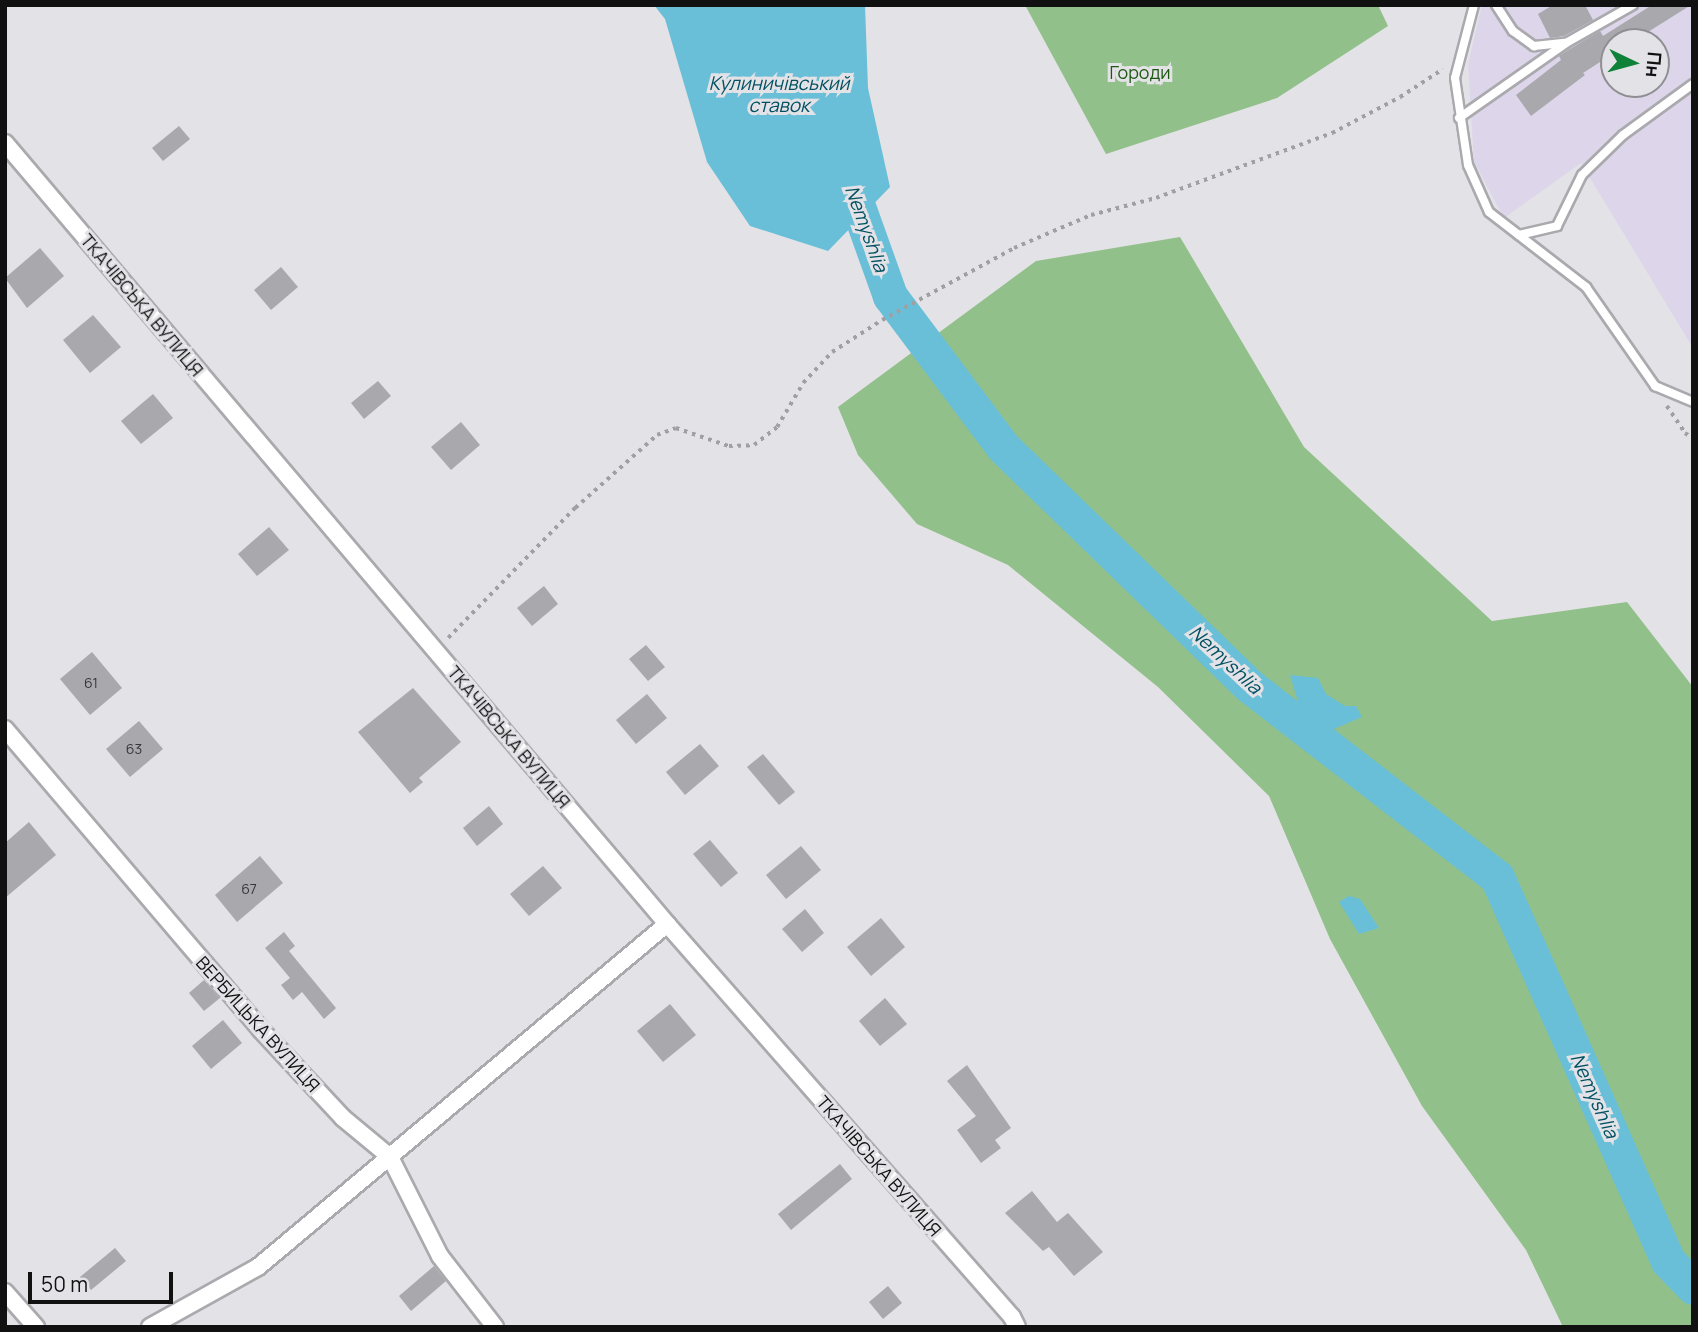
<!DOCTYPE html>
<html>
<head>
<meta charset="utf-8">
<style>
	body { margin:0 }
	#map { position:relative; width:1698px; height:1332px; overflow:hidden; background:#e3e2e7; font-family:Manrope,sans-serif }
	div>[style] { position:absolute }
	.industrial>* { inset:0; background:#ddd5ea }
	.green>* { inset:0; background:#92c08a }
	.water>* { inset:0; background:#69bfd7 }
	.river>* { height:35px; margin:-17.5px; padding:0 17.5px; transform-origin:17.5px; border-radius:17.5px; background:#69bfd7 }
	.building>* { inset:0; background:#a9a8ad }
	.path>* { height:3.5px; margin-top:-1.75px; transform-origin:0; background:repeating-linear-gradient(90deg,#a09fa3 0 3.5px,transparent 0 8.5px) }
	.roads { filter:drop-shadow(2px 0 #aaaaae) drop-shadow(-2px 0 #aaaaae) drop-shadow(0 2px #aaaaae) drop-shadow(0 -2px #aaaaae) }
	.lane>* { height:8px; margin:-4px; padding:0 4px; transform-origin:4px; border-radius:4px; background:#fff }
	.street>* { height:16px; margin:-8px; padding:0 8px; transform-origin:8px; border-radius:8px; background:#fff }
	span { translate:-50% -50%; white-space:nowrap; text-align:center; line-height:1.15; -webkit-text-stroke:6px #e3e2e7; paint-order:stroke }
	.number-label { font-size:14px; color:#373739 }
	.number-label span { -webkit-text-stroke-width:0 }
	.park-label { font-size:18px; color:#1c580f }
	.street-label { font-size:18px; color:#111112 }
	.water-label { font-size:19px; color:#015162; font-style:italic }
	.frame { position:absolute; inset:0; border:7px solid #111112; pointer-events:none }
	.north { position:absolute; left:1600px; top:28px; width:70px; height:70px; box-sizing:border-box; background:#e3e2e7; border:2px solid #8f8e92; border-radius:50%; rotate:95deg; font-size:19px; font-weight:700; line-height:28px; text-align:center; color:#111112 }
	.north::after { content:''; display:block; margin:auto; width:24px; height:32px; background:#108138; clip-path:polygon(50% 0,100% 100%,50% 72%,0 100%) }
	.scale { position:absolute; left:28px; top:1272px; width:145px; height:32px; box-sizing:border-box; border:4px solid #111112; border-top:0; padding-left:9px; font-size:21px; line-height:24px; white-space:nowrap; color:#111112; -webkit-text-stroke:5px #e3e2e7; paint-order:stroke }
</style>
</head>
<body>
<div id="map">
	<div class="industrial">
		<div style="clip-path:polygon(evenodd,1482px 5px,1693px 5px,1693px 348px,1581px 163px,1504px 218px,1474px 162px,1468px 64px,1482px 5px,1614px 42px,1656px 42px,1656px 84px,1614px 84px,1614px 42px)"></div>
	</div>
	<div class="green">
		<div style="clip-path:polygon(1025px 5px,1378px 5px,1388px 26px,1277px 98px,1106px 154px)"></div>
		<div style="clip-path:polygon(1180px 237px,1304px 447px,1492px 621px,1627px 602px,1693px 687px,1693px 1327px,1563px 1327px,1526px 1250px,1422px 1106px,1330px 939px,1269px 796px,1158px 687px,1008px 565px,917px 524px,858px 455px,838px 407px,1036px 261px)"></div>
	</div>
	<div class="water">
		<div style="clip-path:polygon(654px 5px,865px 5px,868px 88px,890px 187px,828px 251px,750px 226px,707px 162px,665px 19px)"></div>
		<div style="clip-path:polygon(1290px 675px,1318px 678px,1326px 694px,1345px 706px,1356px 706px,1362px 717px,1334px 729px,1302px 715px)"></div>
		<div style="clip-path:polygon(1349px 896px,1360px 899px,1379px 928px,1359px 934px,1339px 902px)"></div>
	</div>
	<div class="river">
		<div style="left:846px;top:173px;width:131px;rotate:70.3deg"></div>
		<div style="left:890px;top:296px;width:189px;rotate:53.2deg"></div>
		<div style="left:1003px;top:447px;width:345px;rotate:44.1deg"></div>
		<div style="left:1251px;top:687px;width:311px;rotate:37.7deg"></div>
		<div style="left:1497px;top:877px;width:420px;rotate:66deg"></div>
		<div style="left:1668px;top:1261px;width:36px;rotate:46deg"></div>
	</div>
	<div class="building">
		<div style="clip-path:polygon(1553px 5px,1585px 5px,1593px 20px,1564px 36px,1550px 38px,1538px 14px)"></div>
		<div style="clip-path:polygon(1652px 5px,1691px 5px,1632px 42px,1614px 42px,1614px 53px,1583px 73px,1585px 75px,1531px 116px,1516px 95px,1561px 60px,1559px 56px,1570px 49px,1600px 31px,1603px 36px)"></div>
		<div style="clip-path:polygon(179px 126px,190px 139px,163px 161px,152px 148px)"></div>
		<div style="clip-path:polygon(40px 248px,64px 276px,27px 308px,5px 278px)"></div>
		<div style="clip-path:polygon(281px 267px,298px 287px,271px 310px,254px 290px)"></div>
		<div style="clip-path:polygon(93px 315px,121px 347px,90px 373px,63px 340px)"></div>
		<div style="clip-path:polygon(378px 381px,391px 396px,364px 419px,351px 403px)"></div>
		<div style="clip-path:polygon(153px 394px,173px 418px,141px 444px,121px 421px)"></div>
		<div style="clip-path:polygon(461px 422px,480px 445px,451px 470px,431px 447px)"></div>
		<div style="clip-path:polygon(269px 527px,289px 550px,257px 576px,238px 554px)"></div>
		<div style="clip-path:polygon(544px 586px,558px 604px,532px 626px,517px 608px)"></div>
		<div style="clip-path:polygon(646px 645px,665px 667px,648px 681px,629px 659px)"></div>
		<div style="clip-path:polygon(92px 652px,122px 688px,90px 715px,60px 679px)"></div>
		<div style="clip-path:polygon(413px 688px,461px 742px,419px 778px,423px 782px,410px 793px,358px 732px)"></div>
		<div style="clip-path:polygon(647px 694px,667px 718px,636px 744px,616px 720px)"></div>
		<div style="clip-path:polygon(139px 721px,163px 749px,130px 777px,106px 749px)"></div>
		<div style="clip-path:polygon(700px 744px,719px 766px,685px 795px,666px 772px)"></div>
		<div style="clip-path:polygon(763px 754px,795px 792px,779px 805px,747px 767px)"></div>
		<div style="clip-path:polygon(489px 806px,503px 824px,477px 846px,463px 828px)"></div>
		<div style="clip-path:polygon(29px 822px,56px 855px,5px 898px,5px 843px)"></div>
		<div style="clip-path:polygon(710px 840px,738px 873px,721px 887px,693px 854px)"></div>
		<div style="clip-path:polygon(801px 846px,821px 870px,786px 899px,766px 875px)"></div>
		<div style="clip-path:polygon(260px 856px,283px 883px,237px 922px,215px 895px)"></div>
		<div style="clip-path:polygon(543px 866px,562px 888px,529px 916px,510px 894px)"></div>
		<div style="clip-path:polygon(805px 909px,824px 933px,802px 952px,782px 929px)"></div>
		<div style="clip-path:polygon(881px 918px,905px 947px,871px 976px,847px 947px)"></div>
		<div style="clip-path:polygon(284px 932px,295px 946px,289px 951px,336px 1008px,324px 1019px,302px 992px,293px 1000px,281px 985px,290px 978px,265px 948px)"></div>
		<div style="clip-path:polygon(204px 980px,220px 998px,204px 1011px,189px 993px)"></div>
		<div style="clip-path:polygon(885px 998px,907px 1024px,880px 1046px,859px 1021px)"></div>
		<div style="clip-path:polygon(670px 1004px,696px 1035px,663px 1062px,637px 1031px)"></div>
		<div style="clip-path:polygon(223px 1020px,242px 1043px,211px 1069px,192px 1046px)"></div>
		<div style="clip-path:polygon(967px 1065px,1011px 1128px,995px 1140px,1001px 1148px,981px 1163px,957px 1130px,976px 1116px,947px 1081px)"></div>
		<div style="clip-path:polygon(840px 1164px,852px 1179px,791px 1230px,778px 1214px)"></div>
		<div style="clip-path:polygon(1032px 1191px,1057px 1222px,1068px 1213px,1103px 1252px,1074px 1276px,1049px 1247px,1043px 1251px,1005px 1213px)"></div>
		<div style="clip-path:polygon(115px 1248px,126px 1261px,91px 1290px,80px 1277px)"></div>
		<div style="clip-path:polygon(434px 1266px,446px 1281px,411px 1311px,399px 1296px)"></div>
		<div style="clip-path:polygon(888px 1286px,902px 1303px,883px 1319px,869px 1302px)"></div>
	</div>
	<div class="path">
		<div style="left:1667px;top:406px;width:32px;rotate:56deg"></div>
		<div style="left:1685px;top:433px;width:9px;rotate:32deg"></div>
		<div style="left:448px;top:638px;width:182px;rotate:-45.7deg"></div>
		<div style="left:575px;top:508px;width:110px;rotate:-41.7deg"></div>
		<div style="left:657px;top:435px;width:20px;rotate:-20deg"></div>
		<div style="left:676px;top:428px;width:56px;rotate:18.8deg"></div>
		<div style="left:729px;top:446px;width:25px;rotate:-2deg"></div>
		<div style="left:754px;top:445px;width:29px;rotate:-38deg"></div>
		<div style="left:777px;top:427px;width:51px;rotate:-59.4deg"></div>
		<div style="left:803px;top:383px;width:42px;rotate:-46.9deg"></div>
		<div style="left:832px;top:352px;width:59px;rotate:-32.6deg"></div>
		<div style="left:882px;top:320px;width:150px;rotate:-28.6deg"></div>
		<div style="left:1014px;top:248px;width:84px;rotate:-23.2deg"></div>
		<div style="left:1091px;top:215px;width:67px;rotate:-14.7deg"></div>
		<div style="left:1156px;top:198px;width:188px;rotate:-20.3deg"></div>
		<div style="left:1332px;top:133px;width:77px;rotate:-27.9deg"></div>
		<div style="left:1400px;top:97px;width:51px;rotate:-33.1deg"></div>
	</div>
	<div class="roads">
		<div class="lane">
			<div style="left:1474px;top:5px;width:75px;rotate:104.6deg"></div>
			<div style="left:1455px;top:78px;width:88px;rotate:81.5deg"></div>
			<div style="left:1468px;top:165px;width:51px;rotate:65.9deg"></div>
			<div style="left:1489px;top:212px;width:123px;rotate:37.7deg"></div>
			<div style="left:1586px;top:287px;width:121px;rotate:55.1deg"></div>
			<div style="left:1655px;top:386px;width:41px;rotate:22.8deg"></div>
			<div style="left:1496px;top:5px;width:31px;rotate:57deg"></div>
			<div style="left:1513px;top:31px;width:26px;rotate:36deg"></div>
			<div style="left:1534px;top:46px;width:31px;rotate:-6deg"></div>
			<div style="left:1459px;top:118px;width:131px;rotate:-35deg"></div>
			<div style="left:1566px;top:43px;width:77px;rotate:-29.6deg"></div>
			<div style="left:1519px;top:235px;width:39px;rotate:-13deg"></div>
			<div style="left:1557px;top:226px;width:57px;rotate:-63.9deg"></div>
			<div style="left:1582px;top:175px;width:57px;rotate:-44.3deg"></div>
			<div style="left:1623px;top:135px;width:87px;rotate:-36.1deg"></div>
		</div>
		<div class="street">
			<div style="left:5px;top:143px;width:1024px;rotate:49.71deg"></div>
			<div style="left:667px;top:924px;width:523px;rotate:48.72deg"></div>
			<div style="left:1012px;top:1317px;width:11px;rotate:63deg"></div>
			<div style="left:5px;top:729px;width:395px;rotate:49.6deg"></div>
			<div style="left:261px;top:1030px;width:120px;rotate:47deg"></div>
			<div style="left:343px;top:1118px;width:61px;rotate:39.7deg"></div>
			<div style="left:390px;top:1157px;width:111px;rotate:63.2deg"></div>
			<div style="left:440px;top:1256px;width:90px;rotate:52.2deg"></div>
			<div style="left:5px;top:1292px;width:47px;rotate:48.5deg"></div>
			<div style="left:150px;top:1327px;width:124px;rotate:-29.1deg"></div>
			<div style="left:258px;top:1267px;width:534px;rotate:-39.98deg"></div>
		</div>
	</div>
	<div class="number-label">
		<span style="left:91px;top:683px">61</span>
		<span style="left:134px;top:749px">63</span>
		<span style="left:249px;top:889px">67</span>
	</div>
	<div class="park-label">
		<span style="left:1140px;top:72px">Городи</span>
	</div>
	<div class="street-label">
		<span style="left:142px;top:305px;rotate:50deg">ТКАЧІВСЬКА ВУЛИЦЯ</span>
		<span style="left:509px;top:737px;rotate:50deg">ТКАЧІВСЬКА ВУЛИЦЯ</span>
		<span style="left:258px;top:1024px;rotate:48deg">ВЕРБИЦЬКА ВУЛИЦЯ</span>
		<span style="left:879px;top:1166px;rotate:49deg">ТКАЧІВСЬКА ВУЛИЦЯ</span>
	</div>
	<div class="water-label">
		<span style="left:779px;top:95px">Кулиничівський<br>ставок</span>
		<span style="left:866px;top:229px;rotate:70deg">Nemyshlia</span>
		<span style="left:1225px;top:660px;rotate:43deg">Nemyshlia</span>
		<span style="left:1594px;top:1096px;rotate:66deg">Nemyshlia</span>
	</div>
	<div class="frame"></div>
	<div class="north">Пн</div>
	<div class="scale">50 m</div>
</div>
</body>
</html>
